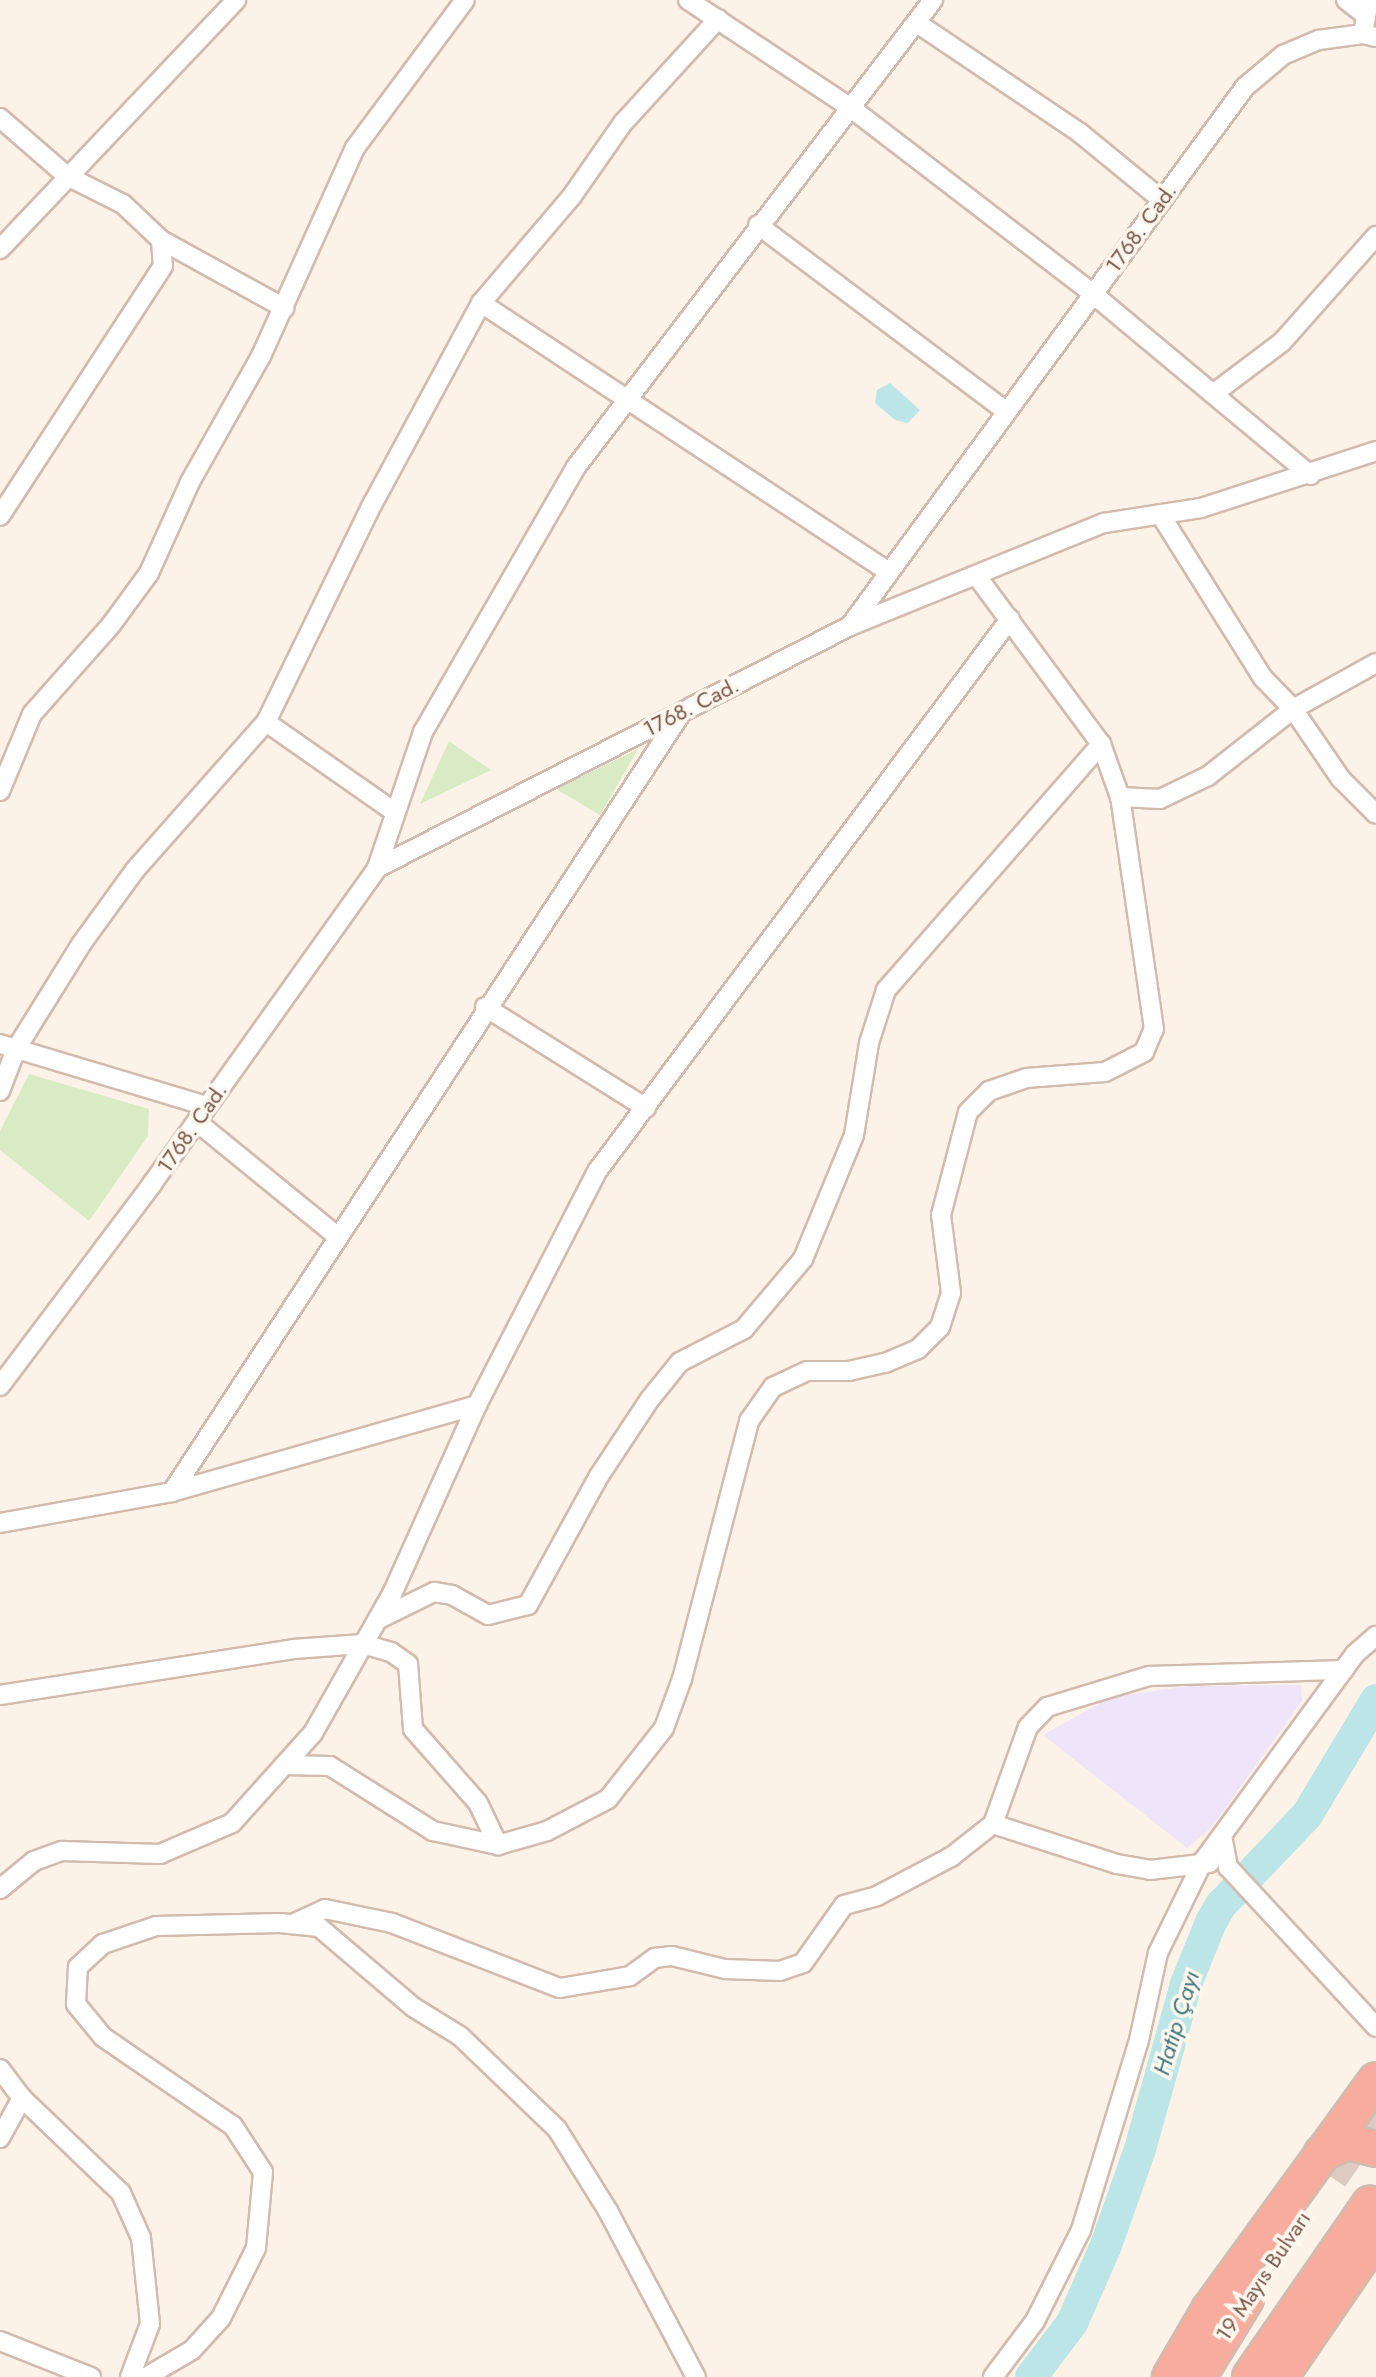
<!DOCTYPE html>
<html>
<head>
<meta charset="utf-8">
<style>
	body { margin:0 }
	#map { position:relative; width:1376px; height:2377px; overflow:hidden; background:#fdf2e8; font-family:Jost,sans-serif }
	div>[style] { position:absolute }
	.education>* { inset:0; background:#efe4f9 }
	.green>* { inset:0; background:#d8ebc5 }
	.water>* { inset:0; background:#bbe5e7 }
	.river>* { height:32px; margin:-16px; padding:0 16px; transform-origin:16px; border-radius:16px; background:#bbe5e7 }
	.highway-tunnel>* { height:34px; margin-top:-17px; transform-origin:0; background:repeating-linear-gradient(90deg,#dccbc1 0 34px,transparent 0 51px) }
	.roads { filter:drop-shadow(2px 0 #d1bbaf) drop-shadow(-2px 0 #d1bbaf) drop-shadow(0 2px #d1bbaf) drop-shadow(0 -2px #d1bbaf) }
	.street>* { height:18px; margin:-9px; padding:0 9px; transform-origin:9px; border-radius:9px; background:#fff }
	.highway>* { height:34px; margin:-17px; padding:0 17px; transform-origin:17px; border-radius:17px; background:#f7ac9e }
	span { translate:-50% -50%; white-space:nowrap; text-align:center; line-height:1.15; -webkit-text-stroke:7px #fff7ee; paint-order:stroke }
	.street-label { font-size:22px; color:#77564b }
	.water-label { font-size:24px; color:#3e787c; font-style:italic }
</style>
</head>
<body>
<div id="map">
	<div class="education">
		<div style="clip-path:polygon(1301px 1685px,1302px 1701px,1211px 1828px,1187px 1848px,1043px 1735px,1111px 1697px,1189px 1686px)"></div>
	</div>
	<div class="green">
		<div style="clip-path:polygon(449px 741px,491px 770px,420px 804px)"></div>
		<div style="clip-path:polygon(638px 749px,600px 815px,556px 789px)"></div>
		<div style="clip-path:polygon(29px 1074px,149px 1109px,148px 1136px,89px 1221px,0 1150px,0 1131px)"></div>
	</div>
	<div class="water">
		<div style="clip-path:polygon(890px 383px,920px 410px,908px 423px,895px 420px,875px 403px,877px 390px)"></div>
	</div>
	<div class="river">
		<div style="left:1031px;top:2377px;width:68px;rotate:-52.8deg"></div>
		<div style="left:1072px;top:2323px;width:82px;rotate:-66.3deg"></div>
		<div style="left:1105px;top:2248px;width:105px;rotate:-70.5deg"></div>
		<div style="left:1140px;top:2149px;width:171px;rotate:-74.4deg"></div>
		<div style="left:1186px;top:1984px;width:67px;rotate:-68deg"></div>
		<div style="left:1211px;top:1922px;width:20px;rotate:-60deg"></div>
		<div style="left:1221px;top:1905px;width:124px;rotate:-46.3deg"></div>
		<div style="left:1307px;top:1815px;width:134px;rotate:-59deg"></div>
	</div>
	<div class="highway-tunnel">
		<div style="left:1331px;top:2177px;width:79px;rotate:-55.3deg"></div>
	</div>
	<div class="roads">
		<div class="street">
			<div style="left:688px;top:0;width:196px;rotate:33.5deg"></div>
			<div style="left:851px;top:108px;width:305px;rotate:37.5deg"></div>
			<div style="left:1093px;top:294px;width:283px;rotate:39.8deg"></div>
			<div style="left:1346px;top:0;width:24px;rotate:38deg"></div>
			<div style="left:917px;top:23px;width:197px;rotate:34deg"></div>
			<div style="left:1080px;top:133px;width:106px;rotate:39.3deg"></div>
			<div style="left:1363px;top:34px;width:35px;rotate:-80deg"></div>
			<div style="left:0;top:118px;width:89px;rotate:40.9deg"></div>
			<div style="left:67px;top:176px;width:63px;rotate:26.6deg"></div>
			<div style="left:123px;top:204px;width:52px;rotate:43.5deg"></div>
			<div style="left:161px;top:240px;width:26px;rotate:86deg"></div>
			<div style="left:163px;top:266px;width:298px;rotate:123.1deg"></div>
			<div style="left:758px;top:225px;width:311px;rotate:36.9deg"></div>
			<div style="left:161px;top:240px;width:141px;rotate:28.9deg"></div>
			<div style="left:0;top:249px;width:343px;rotate:-46.5deg"></div>
			<div style="left:481px;top:303px;width:489px;rotate:33.4deg"></div>
			<div style="left:1213px;top:394px;width:86px;rotate:-37deg"></div>
			<div style="left:1282px;top:342px;width:142px;rotate:-48.4deg"></div>
			<div style="left:1160px;top:514px;width:194px;rotate:57.9deg"></div>
			<div style="left:1263px;top:678px;width:43px;rotate:45.9deg"></div>
			<div style="left:1293px;top:709px;width:85px;rotate:55.6deg"></div>
			<div style="left:1341px;top:779px;width:49px;rotate:45deg"></div>
			<div style="left:850px;top:626px;width:274px;rotate:-22.1deg"></div>
			<div style="left:1104px;top:523px;width:98px;rotate:-8.8deg"></div>
			<div style="left:1201px;top:508px;width:184px;rotate:-18deg"></div>
			<div style="left:266px;top:722px;width:155px;rotate:35deg"></div>
			<div style="left:0;top:791px;width:83px;rotate:-67.4deg"></div>
			<div style="left:32px;top:714px;width:119px;rotate:-48.4deg"></div>
			<div style="left:111px;top:625px;width:64px;rotate:-53.8deg"></div>
			<div style="left:149px;top:573px;width:100px;rotate:-65.7deg"></div>
			<div style="left:190px;top:482px;width:145px;rotate:-60.6deg"></div>
			<div style="left:261px;top:356px;width:228px;rotate:-65.7deg"></div>
			<div style="left:355px;top:148px;width:184px;rotate:-53.4deg"></div>
			<div style="left:1120px;top:797px;width:40px;rotate:2.9deg"></div>
			<div style="left:1160px;top:799px;width:53px;rotate:-25.6deg"></div>
			<div style="left:1208px;top:776px;width:108px;rotate:-38.2deg"></div>
			<div style="left:1293px;top:709px;width:95px;rotate:-29deg"></div>
			<div style="left:377px;top:868px;width:144px;rotate:-71.3deg"></div>
			<div style="left:423px;top:732px;width:306px;rotate:-60deg"></div>
			<div style="left:576px;top:467px;width:588px;rotate:-52.6deg"></div>
			<div style="left:485px;top:1007px;width:190px;rotate:32.1deg"></div>
			<div style="left:0;top:1044px;width:216px;rotate:16.7deg"></div>
			<div style="left:0;top:1091px;width:45px;rotate:-69.1deg"></div>
			<div style="left:16px;top:1049px;width:125px;rotate:-58.1deg"></div>
			<div style="left:82px;top:943px;width:90px;rotate:-54deg"></div>
			<div style="left:135px;top:870px;width:198px;rotate:-48.5deg"></div>
			<div style="left:266px;top:722px;width:244px;rotate:-64deg"></div>
			<div style="left:373px;top:503px;width:227px;rotate:-61.6deg"></div>
			<div style="left:481px;top:303px;width:140px;rotate:-49.6deg"></div>
			<div style="left:572px;top:196px;width:89px;rotate:-55.1deg"></div>
			<div style="left:623px;top:123px;width:141px;rotate:-47.6deg"></div>
			<div style="left:197px;top:1122px;width:181px;rotate:39.2deg"></div>
			<div style="left:0;top:1386px;width:253px;rotate:-53deg"></div>
			<div style="left:152px;top:1184px;width:388px;rotate:-54.5deg"></div>
			<div style="left:377px;top:868px;width:531px;rotate:-27.1deg"></div>
			<div style="left:850px;top:626px;width:668px;rotate:-53.76deg"></div>
			<div style="left:1245px;top:87px;width:50px;rotate:-40.1deg"></div>
			<div style="left:1283px;top:55px;width:39px;rotate:-23deg"></div>
			<div style="left:1319px;top:40px;width:44px;rotate:-7.8deg"></div>
			<div style="left:1363px;top:34px;width:13px;rotate:13deg"></div>
			<div style="left:172px;top:1492px;width:928px;rotate:-56.82deg"></div>
			<div style="left:0;top:1523px;width:175px;rotate:-10.2deg"></div>
			<div style="left:172px;top:1492px;width:317px;rotate:-15.9deg"></div>
			<div style="left:477px;top:1405px;width:264px;rotate:-62.8deg"></div>
			<div style="left:598px;top:1170px;width:688px;rotate:-53.21deg"></div>
			<div style="left:377px;top:1620px;width:64px;rotate:-26.2deg"></div>
			<div style="left:434px;top:1592px;width:18px;rotate:9deg"></div>
			<div style="left:452px;top:1595px;width:41px;rotate:29.1deg"></div>
			<div style="left:488px;top:1615px;width:41px;rotate:-14deg"></div>
			<div style="left:528px;top:1605px;width:147px;rotate:-61.2deg"></div>
			<div style="left:599px;top:1476px;width:92px;rotate:-56.5deg"></div>
			<div style="left:650px;top:1399px;width:48px;rotate:-51deg"></div>
			<div style="left:680px;top:1362px;width:72px;rotate:-27.3deg"></div>
			<div style="left:744px;top:1329px;width:92px;rotate:-49.9deg"></div>
			<div style="left:803px;top:1259px;width:134px;rotate:-67.6deg"></div>
			<div style="left:854px;top:1135px;width:93px;rotate:-80.7deg"></div>
			<div style="left:869px;top:1043px;width:56px;rotate:-72.2deg"></div>
			<div style="left:886px;top:990px;width:327px;rotate:-48.8deg"></div>
			<div style="left:0;top:1695px;width:297px;rotate:-8.9deg"></div>
			<div style="left:293px;top:1649px;width:70px;rotate:-4.1deg"></div>
			<div style="left:363px;top:1644px;width:29px;rotate:16deg"></div>
			<div style="left:391px;top:1652px;width:21px;rotate:35deg"></div>
			<div style="left:408px;top:1664px;width:65px;rotate:85.6deg"></div>
			<div style="left:413px;top:1729px;width:98px;rotate:48.7deg"></div>
			<div style="left:478px;top:1803px;width:47px;rotate:64.5deg"></div>
			<div style="left:284px;top:1765px;width:46px;rotate:1.2deg"></div>
			<div style="left:330px;top:1766px;width:122px;rotate:32.3deg"></div>
			<div style="left:433px;top:1831px;width:66px;rotate:12.2deg"></div>
			<div style="left:498px;top:1845px;width:51px;rotate:-15.9deg"></div>
			<div style="left:547px;top:1831px;width:69px;rotate:-27.7deg"></div>
			<div style="left:608px;top:1799px;width:90px;rotate:-51.7deg"></div>
			<div style="left:664px;top:1728px;width:52px;rotate:-69.8deg"></div>
			<div style="left:682px;top:1679px;width:267px;rotate:-75.4deg"></div>
			<div style="left:749px;top:1421px;width:42px;rotate:-54.8deg"></div>
			<div style="left:773px;top:1387px;width:38px;rotate:-25deg"></div>
			<div style="left:807px;top:1371px;width:42px"></div>
			<div style="left:849px;top:1371px;width:37px;rotate:-13deg"></div>
			<div style="left:885px;top:1363px;width:36px;rotate:-23deg"></div>
			<div style="left:918px;top:1349px;width:31px;rotate:-45deg"></div>
			<div style="left:940px;top:1327px;width:36px;rotate:-72deg"></div>
			<div style="left:951px;top:1293px;width:79px;rotate:-97.3deg"></div>
			<div style="left:941px;top:1215px;width:106px;rotate:-75.3deg"></div>
			<div style="left:968px;top:1112px;width:30px;rotate:-45deg"></div>
			<div style="left:989px;top:1091px;width:39px;rotate:-19deg"></div>
			<div style="left:1026px;top:1078px;width:79px;rotate:-4.3deg"></div>
			<div style="left:1105px;top:1072px;width:44px;rotate:-27.1deg"></div>
			<div style="left:1144px;top:1052px;width:25px;rotate:-67deg"></div>
			<div style="left:1154px;top:1029px;width:234px;rotate:-98.3deg"></div>
			<div style="left:1120px;top:797px;width:56px;rotate:-109.7deg"></div>
			<div style="left:1101px;top:744px;width:210px;rotate:-126.5deg"></div>
			<div style="left:993px;top:1824px;width:130px;rotate:17.9deg"></div>
			<div style="left:1117px;top:1864px;width:34px;rotate:10deg"></div>
			<div style="left:1150px;top:1870px;width:60px;rotate:-6.7deg"></div>
			<div style="left:1222px;top:1836px;width:32px;rotate:79deg"></div>
			<div style="left:1228px;top:1867px;width:218px;rotate:47.2deg"></div>
			<div style="left:0;top:1889px;width:44px;rotate:-39.5deg"></div>
			<div style="left:34px;top:1861px;width:30px;rotate:-20deg"></div>
			<div style="left:62px;top:1851px;width:98px;rotate:1.8deg"></div>
			<div style="left:160px;top:1854px;width:78px;rotate:-23.3deg"></div>
			<div style="left:232px;top:1823px;width:121px;rotate:-48deg"></div>
			<div style="left:313px;top:1733px;width:160px;rotate:-60.4deg"></div>
			<div style="left:392px;top:1594px;width:207px;rotate:-65.8deg"></div>
			<div style="left:295px;top:1923px;width:33px;rotate:-25deg"></div>
			<div style="left:325px;top:1909px;width:68px;rotate:11.8deg"></div>
			<div style="left:392px;top:1923px;width:180px;rotate:21.2deg"></div>
			<div style="left:560px;top:1988px;width:71px;rotate:-9.7deg"></div>
			<div style="left:630px;top:1976px;width:31px;rotate:-36deg"></div>
			<div style="left:655px;top:1958px;width:17px;rotate:-7deg"></div>
			<div style="left:672px;top:1956px;width:55px;rotate:13.8deg"></div>
			<div style="left:725px;top:1969px;width:55px;rotate:2.1deg"></div>
			<div style="left:780px;top:1971px;width:24px;rotate:-19deg"></div>
			<div style="left:803px;top:1963px;width:71px;rotate:-54.7deg"></div>
			<div style="left:844px;top:1905px;width:34px;rotate:-15deg"></div>
			<div style="left:877px;top:1896px;width:84px;rotate:-27.8deg"></div>
			<div style="left:951px;top:1857px;width:53px;rotate:-38.2deg"></div>
			<div style="left:993px;top:1824px;width:103px;rotate:-70.2deg"></div>
			<div style="left:1028px;top:1727px;width:28px;rotate:-46deg"></div>
			<div style="left:1047px;top:1707px;width:107px;rotate:-16.9deg"></div>
			<div style="left:1149px;top:1676px;width:195px;rotate:-1.8deg"></div>
			<div style="left:0;top:2069px;width:36px;rotate:53deg"></div>
			<div style="left:22px;top:2098px;width:137px;rotate:43.8deg"></div>
			<div style="left:121px;top:2193px;width:49px;rotate:66deg"></div>
			<div style="left:141px;top:2238px;width:86px;rotate:84deg"></div>
			<div style="left:150px;top:2324px;width:57px;rotate:110.7deg"></div>
			<div style="left:0;top:2138px;width:46px;rotate:-61.2deg"></div>
			<div style="left:0;top:2341px;width:98px;rotate:21.6deg"></div>
			<div style="left:146px;top:2377px;width:53px;rotate:-30.4deg"></div>
			<div style="left:192px;top:2350px;width:43px;rotate:-47.8deg"></div>
			<div style="left:221px;top:2318px;width:78px;rotate:-63.4deg"></div>
			<div style="left:256px;top:2248px;width:76px;rotate:-84.7deg"></div>
			<div style="left:263px;top:2172px;width:55px;rotate:-123.1deg"></div>
			<div style="left:233px;top:2126px;width:158px;rotate:-145.6deg"></div>
			<div style="left:103px;top:2037px;width:43px;rotate:-129.3deg"></div>
			<div style="left:76px;top:2004px;width:37px;rotate:-87deg"></div>
			<div style="left:78px;top:1967px;width:34px;rotate:-43deg"></div>
			<div style="left:103px;top:1944px;width:56px;rotate:-18.8deg"></div>
			<div style="left:156px;top:1926px;width:124px;rotate:-1.4deg"></div>
			<div style="left:280px;top:1923px;width:39px;rotate:6deg"></div>
			<div style="left:319px;top:1927px;width:123px;rotate:40.4deg"></div>
			<div style="left:413px;top:2007px;width:55px;rotate:31.7deg"></div>
			<div style="left:460px;top:2036px;width:134px;rotate:43.8deg"></div>
			<div style="left:557px;top:2129px;width:97px;rotate:58.1deg"></div>
			<div style="left:608px;top:2211px;width:188px;rotate:62.1deg"></div>
			<div style="left:993px;top:2377px;width:70px;rotate:-53.1deg"></div>
			<div style="left:1035px;top:2321px;width:102px;rotate:-63.2deg"></div>
			<div style="left:1081px;top:2230px;width:199px;rotate:-73deg"></div>
			<div style="left:1139px;top:2040px;width:89px;rotate:-77.7deg"></div>
			<div style="left:1158px;top:1953px;width:102px;rotate:-63.9deg"></div>
			<div style="left:1203px;top:1861px;width:257px;rotate:-53.7deg"></div>
			<div style="left:1355px;top:1654px;width:28px;rotate:-41deg"></div>
		</div>
		<div class="highway">
			<div style="left:1322px;top:2153px;width:28px;rotate:-23deg"></div>
			<div style="left:1348px;top:2142px;width:29px;rotate:14deg"></div>
			<div style="left:1170px;top:2377px;width:78px;rotate:-59.8deg"></div>
			<div style="left:1209px;top:2310px;width:284px;rotate:-54deg"></div>
			<div style="left:1198px;top:2377px;width:92px;rotate:-58.4deg"></div>
			<div style="left:1250px;top:2377px;width:211px;rotate:-55.3deg"></div>
			<div style="left:1280px;top:2377px;width:170px;rotate:-55.6deg"></div>
		</div>
	</div>
	<div class="street-label">
		<span style="left:1141px;top:228px;rotate:-54deg">1768. Cad.</span>
		<span style="left:691px;top:707px;rotate:-27deg">1768. Cad.</span>
		<span style="left:192px;top:1128px;rotate:-55deg">1768. Cad.</span>
		<span style="left:1263px;top:2276px;rotate:-56deg">19 Mayıs Bulvarı</span>
	</div>
	<div class="water-label">
		<span style="left:1176px;top:2023px;rotate:-73deg">Hatip Çayı</span>
	</div>
</div>
</body>
</html>
